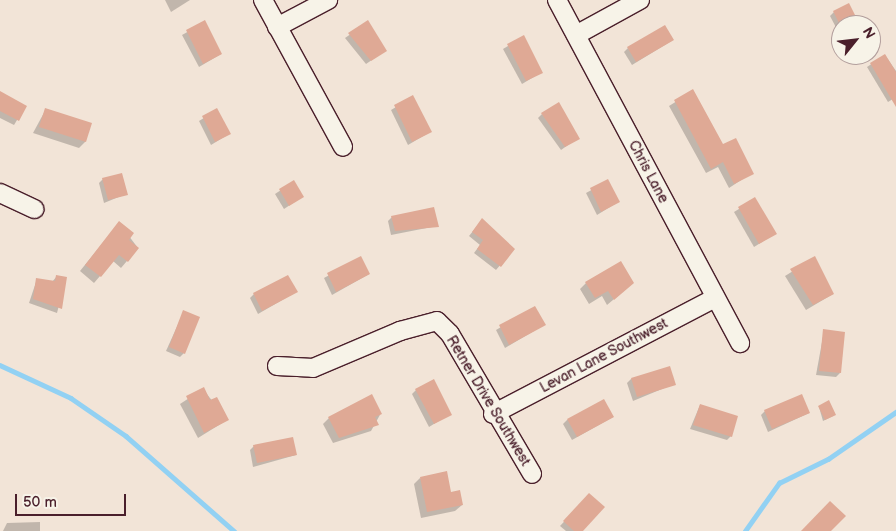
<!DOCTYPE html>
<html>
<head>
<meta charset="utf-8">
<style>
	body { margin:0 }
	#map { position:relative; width:896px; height:531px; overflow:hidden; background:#f2e4d7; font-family:"Balsamiq Sans",sans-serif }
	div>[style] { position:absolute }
	.shadow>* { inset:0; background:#0003 }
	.stream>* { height:4.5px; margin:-2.25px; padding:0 2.25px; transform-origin:2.25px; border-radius:2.25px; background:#92d1f3 }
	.building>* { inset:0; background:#dfa995 }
	.roads { filter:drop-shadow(1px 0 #4a1f2b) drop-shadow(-1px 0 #4a1f2b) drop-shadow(0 1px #4a1f2b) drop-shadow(0 -1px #4a1f2b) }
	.minor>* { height:18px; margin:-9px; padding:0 9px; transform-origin:9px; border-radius:9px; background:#f7f3e8 }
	span { translate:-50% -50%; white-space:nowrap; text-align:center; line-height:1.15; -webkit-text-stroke:4px #f7f3e8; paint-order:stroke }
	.street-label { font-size:14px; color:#4a1f2b }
	.north { position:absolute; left:831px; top:15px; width:50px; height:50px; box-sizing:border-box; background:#f7f3e8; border:1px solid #b29e9c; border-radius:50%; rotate:61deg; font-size:14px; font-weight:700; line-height:20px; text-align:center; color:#4a1f2b }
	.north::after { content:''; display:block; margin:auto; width:18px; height:22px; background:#4a1f2b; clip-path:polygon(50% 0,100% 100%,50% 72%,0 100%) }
	.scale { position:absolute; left:15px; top:494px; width:111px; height:22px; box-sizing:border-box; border:2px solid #4a1f2b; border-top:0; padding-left:6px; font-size:15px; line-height:18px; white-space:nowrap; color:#4a1f2b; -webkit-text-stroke:4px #f7f3e8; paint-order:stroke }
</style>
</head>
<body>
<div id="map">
	<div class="shadow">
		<div style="clip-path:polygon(165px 0,190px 0,171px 12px)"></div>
		<div style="clip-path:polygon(834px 12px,859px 25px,841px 25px,841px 37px,830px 16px)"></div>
		<div style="clip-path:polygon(205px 22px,221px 54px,199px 67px,182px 35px)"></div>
		<div style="clip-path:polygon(368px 22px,385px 51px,366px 64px,345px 38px)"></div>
		<div style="clip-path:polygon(523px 37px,542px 72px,522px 84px,503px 49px)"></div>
		<div style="clip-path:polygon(673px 40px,632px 65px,624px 52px,628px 48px)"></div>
		<div style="clip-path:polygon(885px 55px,896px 71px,896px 97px,888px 102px,867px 67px)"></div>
		<div style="clip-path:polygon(693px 91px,723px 146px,752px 173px,729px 188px,718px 167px,706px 173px,669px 106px)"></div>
		<div style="clip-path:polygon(0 92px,25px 107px,14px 125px,0 118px)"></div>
		<div style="clip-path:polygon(413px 97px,430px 132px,408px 145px,391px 110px)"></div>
		<div style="clip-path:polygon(46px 109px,91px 124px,85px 142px,79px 148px,33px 133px)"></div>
		<div style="clip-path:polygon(217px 110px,229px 134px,211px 145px,199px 121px)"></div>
		<div style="clip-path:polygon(542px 114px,578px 138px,561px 150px,538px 118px)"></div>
		<div style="clip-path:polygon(103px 179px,126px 194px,104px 203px,99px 183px)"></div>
		<div style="clip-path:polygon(608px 181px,618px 202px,597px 215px,586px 193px)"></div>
		<div style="clip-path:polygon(293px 182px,302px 197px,284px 209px,275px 194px)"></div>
		<div style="clip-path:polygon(755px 199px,775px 234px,754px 247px,734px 212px)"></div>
		<div style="clip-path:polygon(392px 217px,437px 226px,391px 235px,388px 221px)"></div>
		<div style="clip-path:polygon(482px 220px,513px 250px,496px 270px,474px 253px,480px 245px,469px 236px)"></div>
		<div style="clip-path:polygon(119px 223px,138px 248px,121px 268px,113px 261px,94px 283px,80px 271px)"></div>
		<div style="clip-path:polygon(360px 258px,369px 274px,332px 295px,324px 278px)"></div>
		<div style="clip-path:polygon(814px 258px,833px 294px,806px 310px,785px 276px)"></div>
		<div style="clip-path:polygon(57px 276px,66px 278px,57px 313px,29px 303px,37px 279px,52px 282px)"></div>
		<div style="clip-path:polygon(586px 283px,626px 289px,607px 305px,602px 296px,589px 304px,580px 289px)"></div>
		<div style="clip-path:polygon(296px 292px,258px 314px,250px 298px,254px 294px)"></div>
		<div style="clip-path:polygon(535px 307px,544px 325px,505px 348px,496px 330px)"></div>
		<div style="clip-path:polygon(184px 311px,184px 353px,180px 357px,166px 351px)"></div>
		<div style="clip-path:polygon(824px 331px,840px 373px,836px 377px,816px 375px)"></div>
		<div style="clip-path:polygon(631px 379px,674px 384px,633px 401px,627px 383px)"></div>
		<div style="clip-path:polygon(203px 389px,227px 420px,198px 438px,180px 404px)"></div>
		<div style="clip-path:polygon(416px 390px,450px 414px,429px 427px,412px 394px)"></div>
		<div style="clip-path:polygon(700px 405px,731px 436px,727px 440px,690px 429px)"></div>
		<div style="clip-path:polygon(819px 407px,833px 416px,823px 421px)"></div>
		<div style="clip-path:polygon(765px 411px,809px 413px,768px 432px,761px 415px)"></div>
		<div style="clip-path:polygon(381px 413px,371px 431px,333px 443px,323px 424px,329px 418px)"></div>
		<div style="clip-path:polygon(613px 417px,572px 440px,563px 424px,567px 420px)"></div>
		<div style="clip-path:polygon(254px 446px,296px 455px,253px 467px,250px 450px)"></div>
		<div style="clip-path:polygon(420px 478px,450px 493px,462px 505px,455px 511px,421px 518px,414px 484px)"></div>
		<div style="clip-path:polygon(589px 495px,581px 531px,566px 531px,560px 526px)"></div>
		<div style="clip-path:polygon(40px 522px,40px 531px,3px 531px,7px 523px)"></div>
	</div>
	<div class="stream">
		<div style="left:0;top:365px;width:78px;rotate:24.9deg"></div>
		<div style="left:71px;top:398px;width:67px;rotate:34.6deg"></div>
		<div style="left:126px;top:436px;width:144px;rotate:41.3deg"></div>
		<div style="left:745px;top:531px;width:59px;rotate:-54.7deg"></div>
		<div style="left:779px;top:483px;width:55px;rotate:-26.1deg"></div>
		<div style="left:828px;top:459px;width:83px;rotate:-34.7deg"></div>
	</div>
	<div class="building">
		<div style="clip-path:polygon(849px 3px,860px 25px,840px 25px,833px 11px)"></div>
		<div style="clip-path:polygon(205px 20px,222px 54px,203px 64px,186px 30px)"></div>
		<div style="clip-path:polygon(368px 20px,387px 51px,371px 61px,348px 33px)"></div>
		<div style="clip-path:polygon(665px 25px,674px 40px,636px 62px,627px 47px)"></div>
		<div style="clip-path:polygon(524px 35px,543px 73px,526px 81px,507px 44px)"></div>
		<div style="clip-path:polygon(885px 54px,896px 72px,896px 107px,870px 63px)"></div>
		<div style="clip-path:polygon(693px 89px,723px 144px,736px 138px,754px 174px,734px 184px,723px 162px,711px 169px,674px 100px)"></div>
		<div style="clip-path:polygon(0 91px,27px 106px,19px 121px,0 111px)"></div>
		<div style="clip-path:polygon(413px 95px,432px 132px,412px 142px,394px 105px)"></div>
		<div style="clip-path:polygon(559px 102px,580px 139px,565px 147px,541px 113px)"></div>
		<div style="clip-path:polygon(45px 108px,92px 123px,86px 142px,39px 127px)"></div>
		<div style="clip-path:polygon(217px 108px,231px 134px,215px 142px,202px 116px)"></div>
		<div style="clip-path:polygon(122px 173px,128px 195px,108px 200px,102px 178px)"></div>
		<div style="clip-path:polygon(608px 179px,620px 202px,601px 212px,590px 188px)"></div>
		<div style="clip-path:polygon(294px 180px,304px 197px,289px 206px,279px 189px)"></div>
		<div style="clip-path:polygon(755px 197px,777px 234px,759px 244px,738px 207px)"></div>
		<div style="clip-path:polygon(434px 207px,439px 227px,395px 231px,391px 216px)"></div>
		<div style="clip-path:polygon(482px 218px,515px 249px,501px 267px,477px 249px,483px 240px,472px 232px)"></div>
		<div style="clip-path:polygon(119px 221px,134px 233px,129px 240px,139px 248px,128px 262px,119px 255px,101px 277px,85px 265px)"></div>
		<div style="clip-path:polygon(361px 256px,370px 274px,336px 292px,327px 273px)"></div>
		<div style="clip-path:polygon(815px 256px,834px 294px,813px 305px,790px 269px)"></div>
		<div style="clip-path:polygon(621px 261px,634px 283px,614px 300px,608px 291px,595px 298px,585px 282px)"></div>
		<div style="clip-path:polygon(56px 275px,67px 277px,62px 309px,33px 299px,36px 278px,55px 281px)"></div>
		<div style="clip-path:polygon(288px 275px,298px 292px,262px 311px,253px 293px)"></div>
		<div style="clip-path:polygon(535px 306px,546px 325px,509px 345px,499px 325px)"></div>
		<div style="clip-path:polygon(183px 310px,200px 317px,185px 354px,169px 347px)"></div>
		<div style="clip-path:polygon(823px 329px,845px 332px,841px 373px,819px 371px)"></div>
		<div style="clip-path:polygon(670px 366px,676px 385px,637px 397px,631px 378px)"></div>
		<div style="clip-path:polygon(434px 379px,452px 415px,434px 424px,415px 389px)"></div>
		<div style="clip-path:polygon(204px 387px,210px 400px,217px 397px,229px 420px,204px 433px,186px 396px)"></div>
		<div style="clip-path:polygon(372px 394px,382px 414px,375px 417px,379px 425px,339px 438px,328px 417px)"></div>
		<div style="clip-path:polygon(802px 394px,810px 413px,772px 429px,764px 410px)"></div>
		<div style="clip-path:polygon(604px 399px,614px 417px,577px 437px,567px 419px)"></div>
		<div style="clip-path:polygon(829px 400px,836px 415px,825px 420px,818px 406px)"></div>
		<div style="clip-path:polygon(700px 404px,738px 416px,732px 437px,693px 425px)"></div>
		<div style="clip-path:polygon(293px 437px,297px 455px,257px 463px,253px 445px)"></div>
		<div style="clip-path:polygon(447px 471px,451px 492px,460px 490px,463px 505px,427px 512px,420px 477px)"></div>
		<div style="clip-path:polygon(589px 493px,605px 507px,583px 531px,574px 531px,563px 521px)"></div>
		<div style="clip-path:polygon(830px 501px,846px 516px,831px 531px,801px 531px)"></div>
	</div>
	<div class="roads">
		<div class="minor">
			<div style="left:263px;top:0;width:167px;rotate:61.4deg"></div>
			<div style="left:557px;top:0;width:389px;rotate:61.9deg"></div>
			<div style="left:277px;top:27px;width:58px;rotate:-27.9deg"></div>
			<div style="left:576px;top:35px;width:73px;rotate:-28.7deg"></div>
			<div style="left:0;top:193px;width:38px;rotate:25deg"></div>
			<div style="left:277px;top:366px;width:36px;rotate:3deg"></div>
			<div style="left:313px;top:368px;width:95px;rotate:-23deg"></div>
			<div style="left:400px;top:331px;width:38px;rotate:-15deg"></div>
			<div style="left:437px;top:321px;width:18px;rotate:45deg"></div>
			<div style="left:450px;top:334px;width:162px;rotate:59.6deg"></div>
			<div style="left:493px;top:414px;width:250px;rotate:-27.6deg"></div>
		</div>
	</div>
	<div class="street-label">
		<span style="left:648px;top:172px;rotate:62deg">Chris Lane</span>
		<span style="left:604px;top:356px;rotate:-28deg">Levan Lane Southwest</span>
		<span style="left:488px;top:401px;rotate:59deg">Retner Drive Southwest</span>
	</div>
	<div class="north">N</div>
	<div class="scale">50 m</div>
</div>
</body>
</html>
